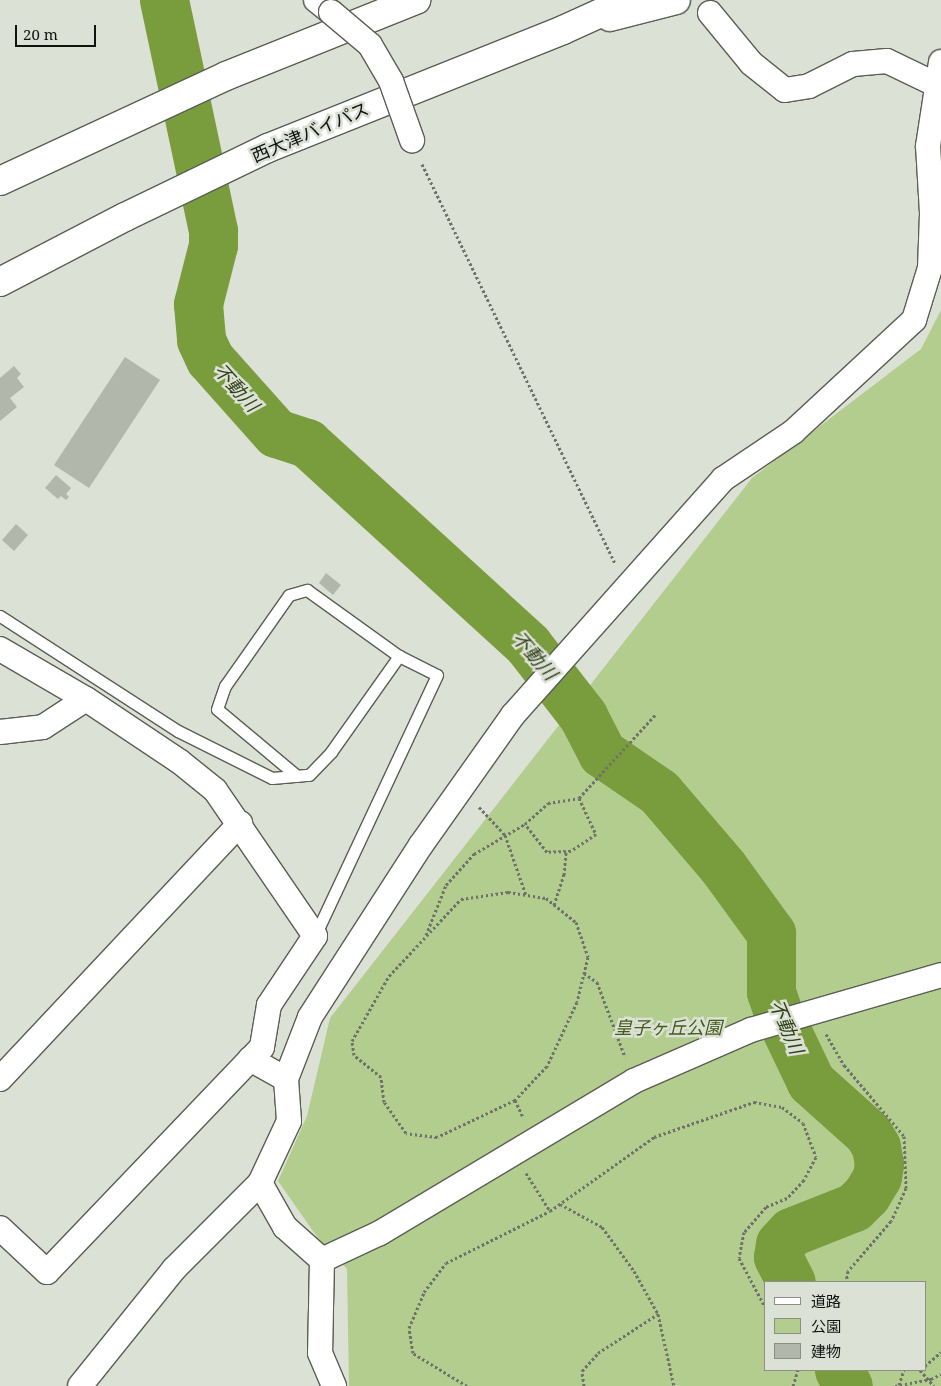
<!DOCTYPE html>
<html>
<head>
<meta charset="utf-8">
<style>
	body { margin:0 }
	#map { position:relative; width:941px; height:1386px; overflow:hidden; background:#dce1d6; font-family:"Noto Serif","Noto Sans JP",serif }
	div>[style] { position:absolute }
	.green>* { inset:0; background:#b3cd8f }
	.river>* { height:49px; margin:-24.5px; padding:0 24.5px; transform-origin:24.5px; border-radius:24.5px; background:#799c3d }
	.building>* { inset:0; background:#b2b7ac }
	.path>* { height:3px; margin-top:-1.5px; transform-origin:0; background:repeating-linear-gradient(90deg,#6f726b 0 2.5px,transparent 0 5px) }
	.roads { filter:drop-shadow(1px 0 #5a5e54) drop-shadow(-1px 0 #5a5e54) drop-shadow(0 1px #5a5e54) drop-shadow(0 -1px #5a5e54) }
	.lane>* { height:11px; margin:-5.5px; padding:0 5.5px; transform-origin:5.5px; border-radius:5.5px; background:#fff }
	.street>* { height:24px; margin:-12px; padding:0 12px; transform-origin:12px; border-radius:12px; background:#fff }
	.highway>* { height:28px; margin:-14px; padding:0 14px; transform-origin:14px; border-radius:14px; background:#fff }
	.bridges { filter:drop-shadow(1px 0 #5a5e54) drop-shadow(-1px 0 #5a5e54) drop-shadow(0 1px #5a5e54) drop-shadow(0 -1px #5a5e54) }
	.street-bridge>* { height:24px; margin:-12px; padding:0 12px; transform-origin:12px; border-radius:12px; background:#fff }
	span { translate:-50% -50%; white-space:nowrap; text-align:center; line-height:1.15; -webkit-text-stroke:5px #dce1d6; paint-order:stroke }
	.street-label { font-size:18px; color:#11130f }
	.park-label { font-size:18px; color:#445b19; font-style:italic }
	.water-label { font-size:19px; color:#314018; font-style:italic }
	.legend { position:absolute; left:764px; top:1281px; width:162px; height:90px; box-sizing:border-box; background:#dce1d6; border:1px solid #8b8f86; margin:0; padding:6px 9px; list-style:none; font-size:15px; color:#11130f }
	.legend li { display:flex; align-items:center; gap:10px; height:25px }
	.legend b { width:25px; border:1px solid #8b8f86 }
	.scale { position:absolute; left:15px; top:25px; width:81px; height:22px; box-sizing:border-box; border:2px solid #11130f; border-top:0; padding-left:6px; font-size:15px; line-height:18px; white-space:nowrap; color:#11130f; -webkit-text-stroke:4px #dce1d6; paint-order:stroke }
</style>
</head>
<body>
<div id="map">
	<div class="green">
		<div style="clip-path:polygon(evenodd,941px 310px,941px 1386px,349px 1386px,347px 1269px,320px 1241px,278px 1181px,307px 1116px,330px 1018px,752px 478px,921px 349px,941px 310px,765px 1282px,925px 1282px,925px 1370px,765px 1370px,765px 1282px)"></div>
	</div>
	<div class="river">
		<div style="left:164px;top:0;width:236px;rotate:78deg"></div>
		<div style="left:213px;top:231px;width:14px;rotate:90deg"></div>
		<div style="left:213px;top:245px;width:61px;rotate:104.3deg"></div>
		<div style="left:198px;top:304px;width:36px;rotate:85deg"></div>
		<div style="left:201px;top:340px;width:21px;rotate:65deg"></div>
		<div style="left:210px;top:359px;width:99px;rotate:48.3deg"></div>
		<div style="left:276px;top:433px;width:33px;rotate:18deg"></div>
		<div style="left:307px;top:443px;width:299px;rotate:42.4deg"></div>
		<div style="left:528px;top:645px;width:90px;rotate:52.2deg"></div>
		<div style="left:583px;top:716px;width:42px;rotate:62.8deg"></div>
		<div style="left:602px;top:753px;width:69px;rotate:34.4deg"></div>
		<div style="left:659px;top:792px;width:99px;rotate:49.5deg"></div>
		<div style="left:723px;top:867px;width:82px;rotate:54deg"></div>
		<div style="left:771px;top:933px;width:59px;rotate:90deg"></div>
		<div style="left:771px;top:992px;width:24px;rotate:71deg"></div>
		<div style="left:779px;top:1015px;width:74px;rotate:64.5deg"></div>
		<div style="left:811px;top:1082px;width:76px;rotate:41.8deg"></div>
		<div style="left:868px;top:1133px;width:16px;rotate:60deg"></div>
		<div style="left:876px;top:1147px;width:17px;rotate:80deg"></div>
		<div style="left:879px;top:1164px;width:13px;rotate:99deg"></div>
		<div style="left:877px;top:1177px;width:21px;rotate:121deg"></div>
		<div style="left:866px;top:1195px;width:17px;rotate:135deg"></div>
		<div style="left:854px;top:1207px;width:68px;rotate:158.4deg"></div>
		<div style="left:791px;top:1232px;width:16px;rotate:133deg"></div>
		<div style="left:780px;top:1244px;width:13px;rotate:99deg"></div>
		<div style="left:778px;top:1257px;width:28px;rotate:63deg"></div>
		<div style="left:839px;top:1370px;width:18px;rotate:61deg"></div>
	</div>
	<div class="building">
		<div style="clip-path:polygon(125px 357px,160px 380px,89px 488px,54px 465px)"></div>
		<div style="clip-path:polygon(14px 366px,21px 374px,17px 378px,24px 387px,10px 398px,17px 407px,0 421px,0 378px)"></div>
		<div style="clip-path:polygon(56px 475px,71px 488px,66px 494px,69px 497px,66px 500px,61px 496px,58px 499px,45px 488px)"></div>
		<div style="clip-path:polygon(16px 524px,28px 535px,14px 551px,2px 540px)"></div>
		<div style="clip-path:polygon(326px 573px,341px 585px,333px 595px,319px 583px)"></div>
	</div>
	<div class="path">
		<div style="left:422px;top:164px;width:443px;rotate:64.2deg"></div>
		<div style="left:579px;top:798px;width:113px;rotate:-47.5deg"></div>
		<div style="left:479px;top:807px;width:38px;rotate:47deg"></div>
		<div style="left:505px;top:835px;width:64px;rotate:70.7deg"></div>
		<div style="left:554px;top:905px;width:32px;rotate:-72deg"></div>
		<div style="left:564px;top:875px;width:23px;rotate:-85deg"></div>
		<div style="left:426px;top:935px;width:54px;rotate:-68.2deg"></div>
		<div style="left:446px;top:885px;width:42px;rotate:-47.9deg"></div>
		<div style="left:474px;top:854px;width:59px;rotate:-30.5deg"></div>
		<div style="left:525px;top:824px;width:31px;rotate:-42deg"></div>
		<div style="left:548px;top:803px;width:31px;rotate:-9deg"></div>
		<div style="left:579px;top:798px;width:40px;rotate:65deg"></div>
		<div style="left:596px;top:834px;width:30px;rotate:146deg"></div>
		<div style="left:571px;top:851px;width:24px;rotate:178deg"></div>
		<div style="left:547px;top:852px;width:36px;rotate:-128deg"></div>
		<div style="left:584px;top:973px;width:16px;rotate:35deg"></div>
		<div style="left:597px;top:982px;width:80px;rotate:69.5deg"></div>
		<div style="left:826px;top:1034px;width:36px;rotate:60deg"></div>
		<div style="left:844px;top:1065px;width:93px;rotate:49.8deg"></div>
		<div style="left:904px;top:1136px;width:52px;rotate:87.8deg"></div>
		<div style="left:906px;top:1188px;width:36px;rotate:114deg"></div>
		<div style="left:891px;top:1221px;width:66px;rotate:130.7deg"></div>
		<div style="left:848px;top:1271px;width:11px;rotate:100deg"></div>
		<div style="left:515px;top:1100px;width:86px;rotate:154.6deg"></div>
		<div style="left:437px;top:1137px;width:31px;rotate:-173deg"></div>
		<div style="left:406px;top:1133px;width:38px;rotate:-125deg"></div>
		<div style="left:384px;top:1102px;width:25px;rotate:-97deg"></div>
		<div style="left:381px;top:1077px;width:35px;rotate:-141deg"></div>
		<div style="left:354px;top:1055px;width:14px;rotate:-98deg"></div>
		<div style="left:352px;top:1041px;width:75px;rotate:-60.4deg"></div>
		<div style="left:389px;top:976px;width:105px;rotate:-46.9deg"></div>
		<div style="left:461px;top:899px;width:48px;rotate:-8.5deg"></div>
		<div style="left:508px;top:892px;width:38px;rotate:9deg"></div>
		<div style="left:546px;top:898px;width:38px;rotate:39deg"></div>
		<div style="left:576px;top:922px;width:37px;rotate:71deg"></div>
		<div style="left:588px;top:957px;width:46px;rotate:103.7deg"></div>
		<div style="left:577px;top:1002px;width:71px;rotate:115.1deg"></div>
		<div style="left:547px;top:1066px;width:47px;rotate:133.3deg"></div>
		<div style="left:515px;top:1100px;width:19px;rotate:65deg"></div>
		<div style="left:526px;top:1173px;width:45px;rotate:57.7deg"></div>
		<div style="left:560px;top:1204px;width:48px;rotate:28.7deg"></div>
		<div style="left:602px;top:1227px;width:54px;rotate:54deg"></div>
		<div style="left:634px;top:1271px;width:49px;rotate:60.8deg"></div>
		<div style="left:658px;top:1314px;width:74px;rotate:77.5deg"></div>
		<div style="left:925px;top:1366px;width:21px;rotate:-41deg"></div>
		<div style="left:920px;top:1370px;width:21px;rotate:49deg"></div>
		<div style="left:899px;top:1385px;width:16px;rotate:-72deg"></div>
		<div style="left:467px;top:1386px;width:63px;rotate:-148.6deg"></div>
		<div style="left:413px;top:1353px;width:25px;rotate:-99deg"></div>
		<div style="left:409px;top:1328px;width:39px;rotate:-67deg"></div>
		<div style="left:424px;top:1292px;width:36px;rotate:-53deg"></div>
		<div style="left:446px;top:1263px;width:116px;rotate:-26.6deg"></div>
		<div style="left:550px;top:1211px;width:128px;rotate:-35.4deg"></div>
		<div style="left:654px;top:1137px;width:106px;rotate:-19.3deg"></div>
		<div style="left:754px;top:1102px;width:28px;rotate:10deg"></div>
		<div style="left:782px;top:1107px;width:26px;rotate:37deg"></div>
		<div style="left:803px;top:1123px;width:36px;rotate:69deg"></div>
		<div style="left:816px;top:1157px;width:26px;rotate:118deg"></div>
		<div style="left:804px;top:1180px;width:25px;rotate:133deg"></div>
		<div style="left:787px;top:1198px;width:23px;rotate:157deg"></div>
		<div style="left:766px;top:1207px;width:33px;rotate:131deg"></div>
		<div style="left:744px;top:1232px;width:26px;rotate:101deg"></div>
		<div style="left:739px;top:1258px;width:55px;rotate:62deg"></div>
		<div style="left:584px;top:1386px;width:15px;rotate:-98deg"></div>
		<div style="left:582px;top:1371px;width:24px;rotate:-48deg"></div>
		<div style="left:598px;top:1353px;width:72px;rotate:-33deg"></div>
		<div style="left:793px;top:1386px;width:17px;rotate:-73deg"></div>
		<div style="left:895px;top:1386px;width:37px;rotate:-11deg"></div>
		<div style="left:931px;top:1379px;width:11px;rotate:-27deg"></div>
	</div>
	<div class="roads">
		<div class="lane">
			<div style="left:0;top:616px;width:212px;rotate:32.9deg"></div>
			<div style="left:178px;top:731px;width:105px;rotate:26.6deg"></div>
			<div style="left:272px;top:778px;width:37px;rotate:-5deg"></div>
			<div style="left:309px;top:775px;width:32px;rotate:-46deg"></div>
			<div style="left:331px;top:752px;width:118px;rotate:-54.7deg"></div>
			<div style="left:297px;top:776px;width:104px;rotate:-140.1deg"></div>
			<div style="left:217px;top:709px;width:24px;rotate:-71deg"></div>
			<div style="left:225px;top:686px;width:111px;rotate:-54.9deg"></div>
			<div style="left:289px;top:595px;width:19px;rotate:-16deg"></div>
			<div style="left:307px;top:590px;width:113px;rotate:35.7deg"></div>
			<div style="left:399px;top:656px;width:42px;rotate:26.6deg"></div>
			<div style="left:437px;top:675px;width:288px;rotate:115.1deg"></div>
		</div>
		<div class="street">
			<div style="left:316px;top:0;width:19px;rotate:39deg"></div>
			<div style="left:710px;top:13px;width:65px;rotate:50.6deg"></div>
			<div style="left:751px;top:63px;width:43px;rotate:38.5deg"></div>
			<div style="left:785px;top:90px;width:24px;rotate:-9deg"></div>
			<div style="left:809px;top:86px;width:49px;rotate:-26.6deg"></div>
			<div style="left:853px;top:64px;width:34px;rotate:-5deg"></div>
			<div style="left:887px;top:61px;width:60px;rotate:25.7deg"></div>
			<div style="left:0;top:649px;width:99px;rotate:30.2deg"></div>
			<div style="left:86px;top:699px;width:112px;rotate:33.7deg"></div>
			<div style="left:179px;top:761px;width:46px;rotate:38.9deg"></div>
			<div style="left:215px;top:790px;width:177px;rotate:55.6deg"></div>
			<div style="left:315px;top:936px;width:83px;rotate:123.7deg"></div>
			<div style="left:269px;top:1005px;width:43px;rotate:99.5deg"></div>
			<div style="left:262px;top:1047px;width:311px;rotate:133.7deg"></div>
			<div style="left:47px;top:1272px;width:64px;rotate:-136.9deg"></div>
			<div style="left:0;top:732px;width:43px;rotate:-6.6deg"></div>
			<div style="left:43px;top:727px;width:51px;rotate:-33.1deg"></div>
			<div style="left:250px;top:1059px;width:41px;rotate:29.1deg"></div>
			<div style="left:0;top:1079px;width:351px;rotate:-46.8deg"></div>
			<div style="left:260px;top:1183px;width:51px;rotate:60.4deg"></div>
			<div style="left:285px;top:1227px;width:50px;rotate:41.7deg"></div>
			<div style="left:322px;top:1260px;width:93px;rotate:91.2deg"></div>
			<div style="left:320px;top:1353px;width:36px;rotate:67deg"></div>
			<div style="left:322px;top:1260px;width:64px;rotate:-25deg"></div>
			<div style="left:380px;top:1233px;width:296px;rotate:-30.9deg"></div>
			<div style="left:634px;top:1081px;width:128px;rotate:-23.6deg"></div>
			<div style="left:751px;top:1030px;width:198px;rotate:-16.1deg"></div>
			<div style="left:80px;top:1386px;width:150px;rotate:-51.2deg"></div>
			<div style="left:174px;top:1269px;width:122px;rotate:-45deg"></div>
			<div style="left:260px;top:1183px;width:68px;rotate:-64.9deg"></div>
			<div style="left:289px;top:1121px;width:42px;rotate:-94.1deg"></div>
			<div style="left:286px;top:1079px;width:66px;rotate:-68.8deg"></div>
			<div style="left:310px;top:1017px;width:205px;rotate:-57.2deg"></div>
			<div style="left:421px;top:845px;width:159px;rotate:-54.7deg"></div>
			<div style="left:513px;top:715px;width:316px;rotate:-48.3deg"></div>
			<div style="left:723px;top:479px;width:84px;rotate:-33.9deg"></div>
			<div style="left:793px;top:432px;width:165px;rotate:-42.8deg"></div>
			<div style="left:914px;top:320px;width:54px;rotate:-72.9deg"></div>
			<div style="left:930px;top:268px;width:55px;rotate:-87.9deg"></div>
			<div style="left:932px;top:213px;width:67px;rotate:-93.4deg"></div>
			<div style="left:928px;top:146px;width:85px;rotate:-81.2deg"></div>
		</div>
		<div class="highway">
			<div style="left:610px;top:17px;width:68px;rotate:-14.4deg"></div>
			<div style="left:0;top:181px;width:249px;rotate:-24.9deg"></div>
			<div style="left:226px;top:76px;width:205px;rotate:-21.8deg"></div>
			<div style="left:0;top:282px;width:141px;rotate:-27.5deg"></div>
			<div style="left:125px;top:217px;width:159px;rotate:-25.8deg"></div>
			<div style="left:268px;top:148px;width:318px;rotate:-21.8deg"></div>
			<div style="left:563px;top:30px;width:72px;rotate:-24.4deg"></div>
		</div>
	</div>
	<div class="bridges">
		<div class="street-bridge">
			<div style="left:331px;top:12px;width:51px;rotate:40.2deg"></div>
			<div style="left:370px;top:45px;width:42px;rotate:59.7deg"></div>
			<div style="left:391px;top:81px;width:63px;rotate:70.4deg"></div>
		</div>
	</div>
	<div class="street-label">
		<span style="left:310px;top:132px;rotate:-23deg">西大津バイパス</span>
	</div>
	<div class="park-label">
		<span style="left:668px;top:1027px">皇子ヶ丘公園</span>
	</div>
	<div class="water-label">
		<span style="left:236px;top:388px;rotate:48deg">不動川</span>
		<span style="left:534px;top:656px;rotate:49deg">不動川</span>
		<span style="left:786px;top:1027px;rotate:67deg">不動川</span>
	</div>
	<ul class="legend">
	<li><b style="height:6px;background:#fff"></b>道路</li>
	<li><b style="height:14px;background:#b3cd8f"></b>公園</li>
	<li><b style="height:14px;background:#b2b7ac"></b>建物</li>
	</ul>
	<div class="scale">20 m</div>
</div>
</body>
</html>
